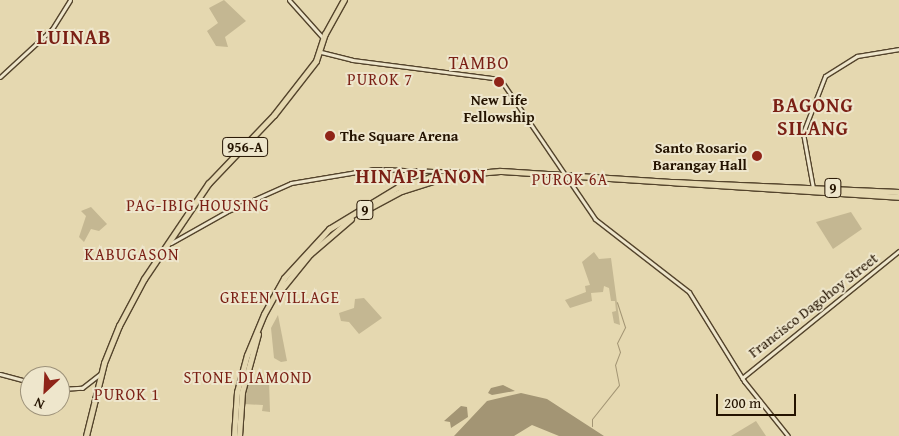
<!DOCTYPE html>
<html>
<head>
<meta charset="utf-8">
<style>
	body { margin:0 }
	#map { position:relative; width:899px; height:436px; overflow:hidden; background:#e5d8b0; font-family:"Gentium Book Plus",serif }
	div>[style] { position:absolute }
	.green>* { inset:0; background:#c4b792 }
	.water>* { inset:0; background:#a39574 }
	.stream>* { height:1px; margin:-0.5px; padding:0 0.5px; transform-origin:0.5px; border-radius:0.5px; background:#a39574 }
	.roads { filter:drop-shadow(1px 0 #54442c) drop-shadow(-1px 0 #54442c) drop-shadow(0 1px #54442c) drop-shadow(0 -1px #54442c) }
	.tertiary>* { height:3px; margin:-1.5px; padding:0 1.5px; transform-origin:1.5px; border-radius:1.5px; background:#eee6cc }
	.primary>* { height:4.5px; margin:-2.25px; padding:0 2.25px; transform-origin:2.25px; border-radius:2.25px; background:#e5d8b0 }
	.trunk>* { height:5px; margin:-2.5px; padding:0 2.5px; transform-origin:2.5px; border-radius:2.5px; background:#e5d8b0 }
	.dots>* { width:14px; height:14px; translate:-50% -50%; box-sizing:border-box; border:2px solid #eee6cc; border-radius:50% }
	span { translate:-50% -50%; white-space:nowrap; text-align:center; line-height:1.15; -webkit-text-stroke:4px #eee6cc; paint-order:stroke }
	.shield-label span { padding:1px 4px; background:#eee6cc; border:1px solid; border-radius:4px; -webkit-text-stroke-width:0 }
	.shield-label { font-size:14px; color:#241300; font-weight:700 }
	.poi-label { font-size:15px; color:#241300; font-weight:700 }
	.left { translate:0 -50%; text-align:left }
	.right { translate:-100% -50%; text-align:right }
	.street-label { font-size:15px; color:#241300 }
	.neighbourhood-label { font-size:16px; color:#7a1f14; letter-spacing:1px }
	.quarter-label { font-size:18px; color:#7a1f14; letter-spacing:1px }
	.district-label { font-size:20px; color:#7a1f14; font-weight:700; letter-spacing:1px }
	.north { position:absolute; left:20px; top:366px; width:50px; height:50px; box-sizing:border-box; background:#eee6cc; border:1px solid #9d927a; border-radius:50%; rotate:205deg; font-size:14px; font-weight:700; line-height:20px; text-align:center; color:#241300 }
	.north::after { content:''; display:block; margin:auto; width:18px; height:22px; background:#8f2418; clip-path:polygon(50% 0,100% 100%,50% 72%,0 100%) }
	.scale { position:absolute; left:716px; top:394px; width:80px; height:22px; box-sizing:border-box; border:2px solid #241300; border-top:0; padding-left:6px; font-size:15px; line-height:18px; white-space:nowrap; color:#241300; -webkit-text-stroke:4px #eee6cc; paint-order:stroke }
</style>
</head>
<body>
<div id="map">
	<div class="green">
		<div style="clip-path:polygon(224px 0,246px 21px,225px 37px,228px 47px,216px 46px,207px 31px,218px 23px,209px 8px)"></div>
		<div style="clip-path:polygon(91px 207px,107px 224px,99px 231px,91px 229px,84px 242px,79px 237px,86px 216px,81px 211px)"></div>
		<div style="clip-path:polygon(851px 212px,862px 229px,833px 249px,816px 222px)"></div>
		<div style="clip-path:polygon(594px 252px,599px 259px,611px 258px,620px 325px,614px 323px,612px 312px,616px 311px,615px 301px,611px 301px,609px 288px,604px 286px,603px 292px,591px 293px,592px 301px,570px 308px,565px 300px,586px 292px,585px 286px,590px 285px,582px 262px)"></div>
		<div style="clip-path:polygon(364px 298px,382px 318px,359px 334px,349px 322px,341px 321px,339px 313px,354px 308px,355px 299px)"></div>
		<div style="clip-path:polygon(278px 315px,287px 361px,281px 362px,274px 358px,271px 328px)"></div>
		<div style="clip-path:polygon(269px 380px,270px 412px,262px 411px,263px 405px,244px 404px,248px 381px)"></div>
		<div style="clip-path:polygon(756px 421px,766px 436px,731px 436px)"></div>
	</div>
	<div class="water">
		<div style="clip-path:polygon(503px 385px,515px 391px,492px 395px,488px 393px,491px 388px)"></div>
		<div style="clip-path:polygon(521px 393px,547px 399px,604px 436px,559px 436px,532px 425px,514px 436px,454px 436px,487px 401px)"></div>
		<div style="clip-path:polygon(461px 406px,467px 407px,468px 417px,451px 428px,450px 422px,444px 421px)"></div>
	</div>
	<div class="stream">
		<div style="left:592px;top:426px;width:7px;rotate:-90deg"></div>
		<div style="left:592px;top:419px;width:43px;rotate:-51.5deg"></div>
		<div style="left:619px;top:385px;width:20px;rotate:-101deg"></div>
		<div style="left:615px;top:365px;width:14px;rotate:-69deg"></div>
		<div style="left:620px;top:352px;width:9px;rotate:-108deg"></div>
		<div style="left:617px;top:343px;width:18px;rotate:-63deg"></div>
		<div style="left:625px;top:327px;width:26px;rotate:-108deg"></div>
	</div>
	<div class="roads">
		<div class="tertiary">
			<div style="left:289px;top:0;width:51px;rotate:48.2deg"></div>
			<div style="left:321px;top:52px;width:32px;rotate:14deg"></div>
			<div style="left:352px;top:60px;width:149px;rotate:7.3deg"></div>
			<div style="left:500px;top:79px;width:169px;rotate:55.8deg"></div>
			<div style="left:595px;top:219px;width:119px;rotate:37.8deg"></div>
			<div style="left:689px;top:292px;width:105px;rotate:58.3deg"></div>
			<div style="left:744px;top:381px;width:70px;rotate:51.3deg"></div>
			<div style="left:0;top:77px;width:71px;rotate:-42.7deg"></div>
			<div style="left:52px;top:29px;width:34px;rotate:-58deg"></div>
			<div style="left:813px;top:188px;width:56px;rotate:-100.3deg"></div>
			<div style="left:803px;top:133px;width:61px;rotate:-68.9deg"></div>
			<div style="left:825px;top:76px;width:38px;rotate:-32deg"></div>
			<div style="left:857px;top:56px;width:43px;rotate:-9.5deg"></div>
			<div style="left:171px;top:243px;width:63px;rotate:-29.4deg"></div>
			<div style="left:226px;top:212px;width:71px;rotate:-24deg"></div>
			<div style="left:291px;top:183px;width:85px;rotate:-9.5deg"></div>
			<div style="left:375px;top:169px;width:88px;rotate:2deg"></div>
			<div style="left:0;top:374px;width:31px;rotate:15deg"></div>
			<div style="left:742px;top:378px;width:202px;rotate:-39deg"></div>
			<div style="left:60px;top:389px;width:22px;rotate:-3deg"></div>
			<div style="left:82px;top:388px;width:24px;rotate:-38deg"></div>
		</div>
		<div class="primary">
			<div style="left:86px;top:436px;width:75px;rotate:-76.1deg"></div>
			<div style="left:104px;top:363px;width:40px;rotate:-68deg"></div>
			<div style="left:119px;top:326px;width:53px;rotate:-62deg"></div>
			<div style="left:144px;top:279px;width:115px;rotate:-56deg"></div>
			<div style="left:208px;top:184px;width:95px;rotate:-46.3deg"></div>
			<div style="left:274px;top:115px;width:68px;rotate:-52.1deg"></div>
			<div style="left:316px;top:61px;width:28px;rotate:-72deg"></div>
			<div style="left:325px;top:34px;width:39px;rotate:-61deg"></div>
		</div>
		<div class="trunk">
			<div style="left:671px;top:182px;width:228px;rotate:2.5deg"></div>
			<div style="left:360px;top:213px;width:47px;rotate:-28.2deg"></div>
			<div style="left:401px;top:191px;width:43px;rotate:-17.6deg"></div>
			<div style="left:280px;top:291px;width:48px;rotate:-51deg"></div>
			<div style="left:310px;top:254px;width:54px;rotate:-40.5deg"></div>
			<div style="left:234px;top:436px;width:44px;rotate:-86.1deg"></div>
			<div style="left:237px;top:392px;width:38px;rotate:-75deg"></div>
			<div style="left:247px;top:355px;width:44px;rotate:-67.5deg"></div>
			<div style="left:264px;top:314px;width:41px;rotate:-60.9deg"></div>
			<div style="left:284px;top:278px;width:67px;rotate:-47.4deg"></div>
			<div style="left:329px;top:229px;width:81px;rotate:-31.3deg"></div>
			<div style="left:398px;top:187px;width:34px;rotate:-17deg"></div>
			<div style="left:430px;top:177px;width:70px;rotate:-4.9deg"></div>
			<div style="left:500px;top:171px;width:400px;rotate:3.7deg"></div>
			<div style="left:239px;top:436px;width:44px;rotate:-86.1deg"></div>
			<div style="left:242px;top:392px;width:60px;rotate:-74.6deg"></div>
		</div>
	</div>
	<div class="dots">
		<div style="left:499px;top:82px;background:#8f2418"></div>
		<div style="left:330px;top:136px;background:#8f2418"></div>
		<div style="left:757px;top:156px;background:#8f2418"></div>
	</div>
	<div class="shield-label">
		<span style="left:245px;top:147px">956-A</span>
		<span style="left:833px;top:188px">9</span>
		<span style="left:365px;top:210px">9</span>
	</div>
	<div class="poi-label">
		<span style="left:499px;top:108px">New Life<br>Fellowship</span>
		<span class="left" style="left:340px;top:136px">The Square Arena</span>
		<span class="right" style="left:747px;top:156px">Santo Rosario<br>Barangay Hall</span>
	</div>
	<div class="street-label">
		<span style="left:813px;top:305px;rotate:-38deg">Francisco Dagohoy Street</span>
	</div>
	<div class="neighbourhood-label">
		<span style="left:380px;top:79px">PUROK 7</span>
		<span style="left:570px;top:179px">PUROK 6A</span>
		<span style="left:198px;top:205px">PAG-IBIG HOUSING</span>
		<span style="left:132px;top:254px">KABUGASON</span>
		<span style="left:280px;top:297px">GREEN VILLAGE</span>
		<span style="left:248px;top:377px">STONE DIAMOND</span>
		<span style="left:127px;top:394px">PUROK 1</span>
	</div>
	<div class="quarter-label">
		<span style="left:479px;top:63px">TAMBO</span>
	</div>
	<div class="district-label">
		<span style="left:74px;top:36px">LUINAB</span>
		<span style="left:813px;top:116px">BAGONG<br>SILANG</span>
		<span style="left:421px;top:175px">HINAPLANON</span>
	</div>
	<div class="north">N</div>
	<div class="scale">200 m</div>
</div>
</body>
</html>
